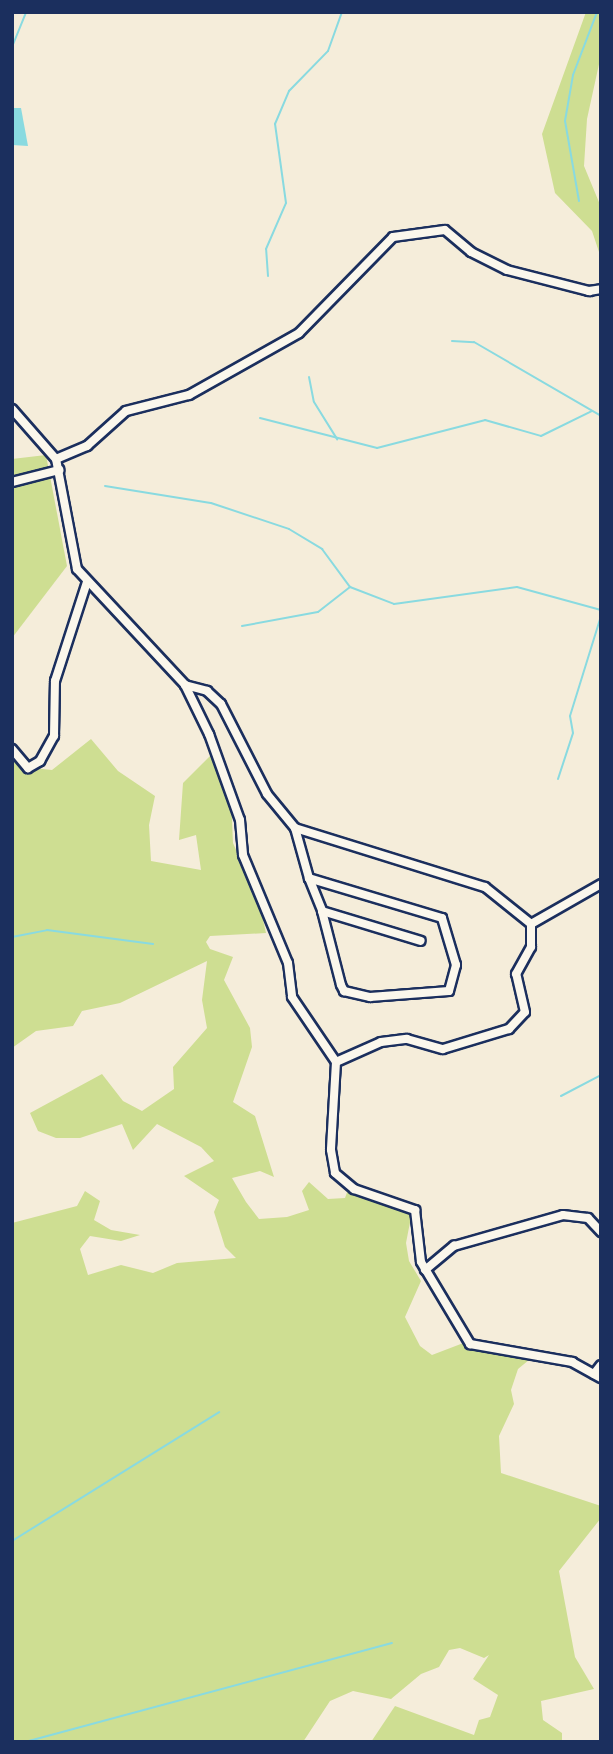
<!DOCTYPE html>
<html>
<head>
<meta charset="utf-8">
<style>
	body { margin:0 }
	#map { position:relative; width:613px; height:1754px; overflow:hidden; background:#f5edda; font-family:Itim,sans-serif }
	div>[style] { position:absolute }
	.green>* { inset:0; background:#cede92 }
	.water>* { inset:0; background:#89dae0 }
	.stream>* { height:2px; margin:-1px; padding:0 1px; transform-origin:1px; border-radius:1px; background:#89dae0 }
	.roads { filter:drop-shadow(2px 0 #1b2f5e) drop-shadow(-2px 0 #1b2f5e) drop-shadow(0 2px #1b2f5e) drop-shadow(0 -2px #1b2f5e) }
	.minor>* { height:8px; margin:-4px; padding:0 4px; transform-origin:4px; border-radius:4px; background:#fbf7ec }
	span { translate:-50% -50%; white-space:nowrap; text-align:center; line-height:1.15; -webkit-text-stroke:5px #fbf7ec; paint-order:stroke }
	.frame { position:absolute; inset:0; border:14px solid #1b2f5e; pointer-events:none }
</style>
</head>
<body>
<div id="map">
	<div class="green">
		<div style="clip-path:polygon(586px 12px,601px 12px,601px 55px,587px 119px,584px 166px,601px 207px,601px 258px,592px 231px,555px 193px,542px 134px)"></div>
		<div style="clip-path:polygon(46px 455px,67px 566px,12px 638px,12px 459px)"></div>
		<div style="clip-path:polygon(91px 739px,118px 771px,155px 796px,149px 825px,151px 861px,201px 870px,196px 835px,179px 840px,183px 783px,212px 754px,231px 797px,233px 843px,259px 902px,266px 933px,210px 936px,206px 942px,210px 949px,233px 957px,224px 980px,250px 1028px,252px 1047px,233px 1102px,255px 1116px,274px 1177px,260px 1171px,232px 1178px,246px 1202px,259px 1219px,287px 1217px,309px 1210px,302px 1191px,309px 1182px,328px 1199px,345px 1198px,350px 1184px,403px 1201px,412px 1212px,406px 1243px,409px 1261px,421px 1281px,405px 1317px,420px 1346px,432px 1355px,466px 1342px,535px 1355px,518px 1369px,511px 1390px,514px 1404px,499px 1436px,501px 1473px,601px 1506px,601px 1518px,559px 1571px,575px 1657px,594px 1689px,541px 1701px,543px 1720px,562px 1733px,562px 1742px,371px 1742px,395px 1706px,474px 1735px,479px 1720px,490px 1717px,498px 1695px,473px 1679px,489px 1655px,484px 1658px,460px 1648px,449px 1650px,439px 1667px,421px 1674px,391px 1699px,353px 1691px,330px 1701px,303px 1742px,12px 1742px,12px 1223px,77px 1206px,85px 1191px,100px 1201px,94px 1220px,111px 1230px,140px 1235px,121px 1241px,90px 1236px,80px 1249px,88px 1275px,121px 1265px,153px 1273px,177px 1263px,236px 1258px,225px 1247px,214px 1212px,219px 1200px,184px 1176px,214px 1161px,201px 1147px,157px 1124px,133px 1150px,122px 1124px,80px 1138px,56px 1138px,38px 1131px,30px 1113px,102px 1074px,123px 1101px,142px 1111px,174px 1089px,173px 1067px,207px 1028px,202px 1000px,207px 961px,120px 1003px,82px 1011px,73px 1026px,36px 1031px,12px 1048px,12px 759px,24px 767px,52px 770px)"></div>
	</div>
	<div class="water">
		<div style="clip-path:polygon(12px 108px,21px 108px,28px 146px,12px 145px)"></div>
	</div>
	<div class="stream">
		<div style="left:12px;top:47px;width:38px;rotate:-68deg"></div>
		<div style="left:579px;top:201px;width:81px;rotate:-99.9deg"></div>
		<div style="left:565px;top:121px;width:47px;rotate:-80.1deg"></div>
		<div style="left:573px;top:75px;width:67px;rotate:-69.1deg"></div>
		<div style="left:268px;top:276px;width:27px;rotate:-94deg"></div>
		<div style="left:266px;top:249px;width:50px;rotate:-66.5deg"></div>
		<div style="left:286px;top:203px;width:80px;rotate:-97.9deg"></div>
		<div style="left:275px;top:124px;width:36px;rotate:-67deg"></div>
		<div style="left:289px;top:91px;width:56px;rotate:-45.7deg"></div>
		<div style="left:328px;top:51px;width:41px;rotate:-70.3deg"></div>
		<div style="left:452px;top:341px;width:22px;rotate:3deg"></div>
		<div style="left:474px;top:342px;width:147px;rotate:30.2deg"></div>
		<div style="left:309px;top:377px;width:25px;rotate:79deg"></div>
		<div style="left:314px;top:402px;width:44px;rotate:58.1deg"></div>
		<div style="left:260px;top:418px;width:121px;rotate:14.4deg"></div>
		<div style="left:377px;top:448px;width:112px;rotate:-14.5deg"></div>
		<div style="left:485px;top:420px;width:58px;rotate:15.9deg"></div>
		<div style="left:541px;top:436px;width:57px;rotate:-26.1deg"></div>
		<div style="left:105px;top:486px;width:107px;rotate:9.1deg"></div>
		<div style="left:211px;top:503px;width:82px;rotate:18.4deg"></div>
		<div style="left:289px;top:529px;width:39px;rotate:31deg"></div>
		<div style="left:322px;top:549px;width:47px;rotate:53.6deg"></div>
		<div style="left:350px;top:587px;width:47px;rotate:21.1deg"></div>
		<div style="left:394px;top:604px;width:124px;rotate:-7.9deg"></div>
		<div style="left:517px;top:587px;width:87px;rotate:15.3deg"></div>
		<div style="left:242px;top:626px;width:77px;rotate:-10.4deg"></div>
		<div style="left:318px;top:612px;width:41px;rotate:-38deg"></div>
		<div style="left:558px;top:779px;width:48px;rotate:-71.9deg"></div>
		<div style="left:573px;top:733px;width:17px;rotate:-100deg"></div>
		<div style="left:570px;top:716px;width:105px;rotate:-72.8deg"></div>
		<div style="left:12px;top:937px;width:36px;rotate:-11deg"></div>
		<div style="left:47px;top:930px;width:107px;rotate:7.5deg"></div>
		<div style="left:561px;top:1096px;width:45px;rotate:-27.7deg"></div>
		<div style="left:12px;top:1541px;width:244px;rotate:-31.9deg"></div>
		<div style="left:25px;top:1742px;width:380px;rotate:-15.1deg"></div>
	</div>
	<div class="roads">
		<div class="minor">
			<div style="left:12px;top:409px;width:67px;rotate:48.7deg"></div>
			<div style="left:56px;top:459px;width:112px;rotate:79.2deg"></div>
			<div style="left:77px;top:569px;width:158px;rotate:47deg"></div>
			<div style="left:185px;top:685px;width:55px;rotate:63.9deg"></div>
			<div style="left:209px;top:734px;width:91px;rotate:70.2deg"></div>
			<div style="left:240px;top:820px;width:35px;rotate:85deg"></div>
			<div style="left:243px;top:855px;width:117px;rotate:67.4deg"></div>
			<div style="left:288px;top:963px;width:34px;rotate:83deg"></div>
			<div style="left:292px;top:997px;width:78px;rotate:55.9deg"></div>
			<div style="left:336px;top:1062px;width:88px;rotate:93.3deg"></div>
			<div style="left:331px;top:1150px;width:23px;rotate:80deg"></div>
			<div style="left:335px;top:1173px;width:25px;rotate:40deg"></div>
			<div style="left:354px;top:1189px;width:65px;rotate:19deg"></div>
			<div style="left:415px;top:1210px;width:52px;rotate:83.4deg"></div>
			<div style="left:421px;top:1262px;width:96px;rotate:59.1deg"></div>
			<div style="left:470px;top:1344px;width:104px;rotate:10deg"></div>
			<div style="left:572px;top:1362px;width:33px;rotate:29deg"></div>
			<div style="left:56px;top:459px;width:34px;rotate:-23deg"></div>
			<div style="left:87px;top:446px;width:52px;rotate:-41.9deg"></div>
			<div style="left:126px;top:411px;width:65px;rotate:-14.3deg"></div>
			<div style="left:189px;top:395px;width:126px;rotate:-29.4deg"></div>
			<div style="left:299px;top:333px;width:134px;rotate:-45.6deg"></div>
			<div style="left:393px;top:237px;width:52px;rotate:-7.7deg"></div>
			<div style="left:445px;top:230px;width:34px;rotate:40deg"></div>
			<div style="left:471px;top:252px;width:40px;rotate:26.6deg"></div>
			<div style="left:507px;top:270px;width:85px;rotate:14.4deg"></div>
			<div style="left:589px;top:291px;width:12px;rotate:-9deg"></div>
			<div style="left:12px;top:482px;width:49px;rotate:-14.3deg"></div>
			<div style="left:185px;top:685px;width:23px;rotate:15deg"></div>
			<div style="left:207px;top:691px;width:19px;rotate:43deg"></div>
			<div style="left:221px;top:704px;width:101px;rotate:62.9deg"></div>
			<div style="left:267px;top:794px;width:44px;rotate:50.5deg"></div>
			<div style="left:295px;top:828px;width:199px;rotate:17.3deg"></div>
			<div style="left:485px;top:887px;width:59px;rotate:38.8deg"></div>
			<div style="left:12px;top:749px;width:25px;rotate:50deg"></div>
			<div style="left:28px;top:768px;width:14px;rotate:-30deg"></div>
			<div style="left:40px;top:761px;width:29px;rotate:-61deg"></div>
			<div style="left:54px;top:736px;width:55px;rotate:-89deg"></div>
			<div style="left:55px;top:681px;width:104px;rotate:-72.1deg"></div>
			<div style="left:295px;top:828px;width:52px;rotate:74.4deg"></div>
			<div style="left:309px;top:878px;width:35px;rotate:68deg"></div>
			<div style="left:322px;top:911px;width:76px;rotate:75.6deg"></div>
			<div style="left:341px;top:985px;width:7px;rotate:63deg"></div>
			<div style="left:344px;top:991px;width:27px;rotate:13deg"></div>
			<div style="left:370px;top:997px;width:79px;rotate:-4.3deg"></div>
			<div style="left:449px;top:991px;width:27px;rotate:-75deg"></div>
			<div style="left:456px;top:965px;width:49px;rotate:-106.6deg"></div>
			<div style="left:442px;top:918px;width:139px;rotate:-163.3deg"></div>
			<div style="left:322px;top:911px;width:103px;rotate:16.9deg"></div>
			<div style="left:336px;top:1062px;width:49px;rotate:-24deg"></div>
			<div style="left:381px;top:1042px;width:26px;rotate:-7deg"></div>
			<div style="left:407px;top:1039px;width:37px;rotate:16deg"></div>
			<div style="left:443px;top:1049px;width:69px;rotate:-16.9deg"></div>
			<div style="left:509px;top:1029px;width:23px;rotate:-47deg"></div>
			<div style="left:525px;top:1012px;width:39px;rotate:-103deg"></div>
			<div style="left:516px;top:974px;width:31px;rotate:-61deg"></div>
			<div style="left:531px;top:947px;width:23px;rotate:-90deg"></div>
			<div style="left:531px;top:924px;width:81px;rotate:-29.7deg"></div>
			<div style="left:425px;top:1270px;width:38px;rotate:-40deg"></div>
			<div style="left:454px;top:1246px;width:113px;rotate:-15.9deg"></div>
			<div style="left:563px;top:1215px;width:25px;rotate:7deg"></div>
			<div style="left:588px;top:1218px;width:19px;rotate:47deg"></div>
			<div style="left:594px;top:1374px;width:11px;rotate:-52deg"></div>
		</div>
	</div>
	<div class="frame"></div>
</div>
</body>
</html>
